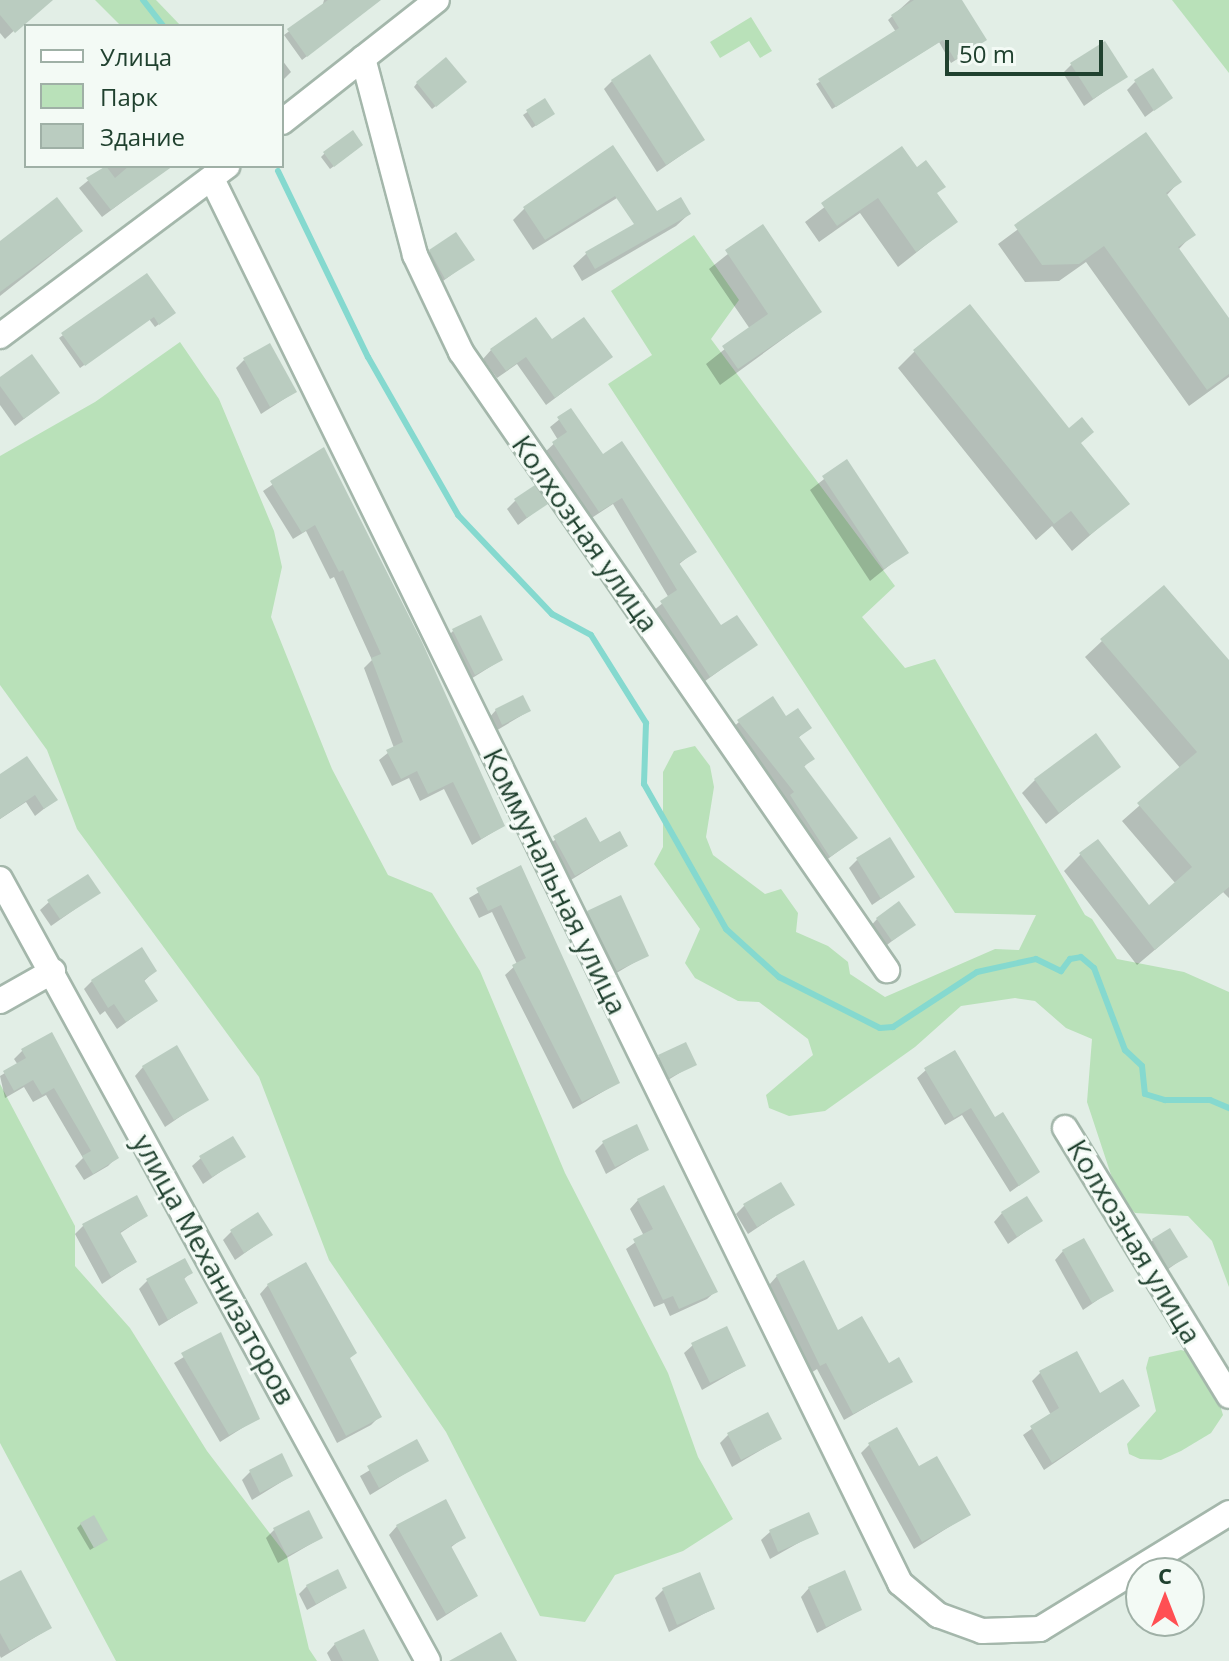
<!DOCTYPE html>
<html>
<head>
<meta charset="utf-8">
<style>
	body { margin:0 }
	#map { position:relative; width:1229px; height:1661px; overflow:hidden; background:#e2eee6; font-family:"Open Sans",sans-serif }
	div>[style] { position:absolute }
	.green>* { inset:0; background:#b9e1b9 }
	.shadow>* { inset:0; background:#0003 }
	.stream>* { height:6px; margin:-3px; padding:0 3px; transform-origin:3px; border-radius:3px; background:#85d9cf }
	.building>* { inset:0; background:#baccc0 }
	.roads { filter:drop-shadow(2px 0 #a4b7ab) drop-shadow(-2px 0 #a4b7ab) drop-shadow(0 2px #a4b7ab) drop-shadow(0 -2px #a4b7ab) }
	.minor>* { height:24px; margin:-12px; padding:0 12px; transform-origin:12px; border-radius:12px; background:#fff }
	span { translate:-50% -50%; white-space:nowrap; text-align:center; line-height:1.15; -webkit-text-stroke:6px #f3faf5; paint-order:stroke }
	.street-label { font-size:28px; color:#20412f }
	.legend { position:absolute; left:24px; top:24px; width:260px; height:144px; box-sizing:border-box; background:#f3faf5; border:2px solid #9fb0a6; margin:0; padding:10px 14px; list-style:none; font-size:24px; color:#20412f }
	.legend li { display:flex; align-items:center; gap:16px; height:40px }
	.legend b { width:40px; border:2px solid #9fb0a6 }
	.north { position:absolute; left:1125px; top:1557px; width:80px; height:80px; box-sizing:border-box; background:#f3faf5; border:2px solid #9fb0a6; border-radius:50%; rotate:0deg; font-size:22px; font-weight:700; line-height:32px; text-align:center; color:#20412f }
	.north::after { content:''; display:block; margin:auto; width:28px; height:36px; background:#ff4f53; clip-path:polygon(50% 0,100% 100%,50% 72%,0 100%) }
	.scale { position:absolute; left:945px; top:40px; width:158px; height:36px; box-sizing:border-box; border:4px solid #20412f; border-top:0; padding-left:10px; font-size:24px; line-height:28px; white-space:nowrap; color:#20412f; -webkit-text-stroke:6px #f3faf5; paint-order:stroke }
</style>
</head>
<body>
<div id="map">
	<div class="green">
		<div style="clip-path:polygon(95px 0,156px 0,181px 26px,121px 26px)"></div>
		<div style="clip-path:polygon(1172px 0,1229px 0,1229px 73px)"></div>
		<div style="clip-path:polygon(751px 17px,772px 51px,760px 58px,749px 41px,720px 58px,710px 42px)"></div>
		<div style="clip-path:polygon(694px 235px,739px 300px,711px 339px,895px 586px,862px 617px,905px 668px,935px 659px,1085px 915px,1092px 919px,1117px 959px,1184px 972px,1229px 992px,1229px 1287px,1212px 1241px,1188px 1216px,1135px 1213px,1118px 1196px,1087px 1102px,1092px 1039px,1066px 1028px,1035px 1001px,1015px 998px,961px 1006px,915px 1047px,825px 1111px,789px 1116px,769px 1108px,766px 1095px,813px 1055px,808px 1039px,759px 1002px,738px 1001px,695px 978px,685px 963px,700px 929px,654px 864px,663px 847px,663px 772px,674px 751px,695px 746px,710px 766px,714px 787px,706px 837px,713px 855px,765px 894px,781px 889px,798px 913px,796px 932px,828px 946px,848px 962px,850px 974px,885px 997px,995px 949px,1019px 950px,1036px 915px,955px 913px,608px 384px,652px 355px,611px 291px)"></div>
		<div style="clip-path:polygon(180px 342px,219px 399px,274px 531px,282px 567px,271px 617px,332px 769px,388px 875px,432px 893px,480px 971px,565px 1173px,668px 1373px,698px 1457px,733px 1519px,683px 1551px,615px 1575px,585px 1622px,540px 1616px,446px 1432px,329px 1260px,259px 1077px,77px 829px,47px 750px,0 685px,0 456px,95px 402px)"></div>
		<div style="clip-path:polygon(0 1084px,75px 1226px,75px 1266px,130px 1328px,207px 1451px,287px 1556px,309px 1649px,317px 1661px,116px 1661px,0 1443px)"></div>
		<div style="clip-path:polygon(1181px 1350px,1192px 1353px,1213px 1382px,1223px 1415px,1211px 1433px,1181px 1451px,1161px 1460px,1140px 1459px,1129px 1454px,1127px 1444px,1156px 1411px,1146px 1368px,1149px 1357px)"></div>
	</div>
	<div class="shadow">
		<div style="clip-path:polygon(0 0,47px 0,5px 39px,0 33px)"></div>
		<div style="clip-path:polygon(324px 0,380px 0,302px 60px,284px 35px,322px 7px)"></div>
		<div style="clip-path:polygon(910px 0,959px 0,981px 44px,951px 63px,939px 42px,832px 109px,816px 84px,896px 32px,888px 20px)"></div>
		<div style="clip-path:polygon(282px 60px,291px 72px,282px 81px)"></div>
		<div style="clip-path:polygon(1071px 65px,1126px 76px,1084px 106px,1063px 73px)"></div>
		<div style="clip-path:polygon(612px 81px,703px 140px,657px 172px,604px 89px)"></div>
		<div style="clip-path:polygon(1135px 82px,1170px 98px,1145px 117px,1127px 90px)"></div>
		<div style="clip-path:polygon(417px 83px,461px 86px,432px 109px,414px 87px)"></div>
		<div style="clip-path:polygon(545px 100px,549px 117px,532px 128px,523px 115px)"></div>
		<div style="clip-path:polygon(1145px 135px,1179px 182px,1166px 196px,1193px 234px,1178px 250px,1229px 322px,1229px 377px,1189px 406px,1086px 262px,1059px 281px,1025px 282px,998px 244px)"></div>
		<div style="clip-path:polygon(902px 148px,955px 222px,898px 267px,860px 213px,819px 242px,805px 222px)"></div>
		<div style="clip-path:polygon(357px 149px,330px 169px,321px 157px,325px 153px)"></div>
		<div style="clip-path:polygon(106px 166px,162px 166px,165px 170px,102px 217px,79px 188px)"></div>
		<div style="clip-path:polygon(638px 185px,533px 250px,513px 220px,525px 208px)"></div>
		<div style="clip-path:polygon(689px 214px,676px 226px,582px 281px,573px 266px,586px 254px)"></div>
		<div style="clip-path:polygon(762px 227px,820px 312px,720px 385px,706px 364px,750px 329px,709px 269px)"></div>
		<div style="clip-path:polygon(81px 231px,72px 239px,0 296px,0 244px)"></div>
		<div style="clip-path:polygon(430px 251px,472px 260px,436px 286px,422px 260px)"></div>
		<div style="clip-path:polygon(147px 275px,170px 316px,155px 327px,149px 319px,80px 368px,59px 338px)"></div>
		<div style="clip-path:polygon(551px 342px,610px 357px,546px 405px,517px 364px,497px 378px,483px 359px,491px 350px)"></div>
		<div style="clip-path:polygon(915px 351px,1069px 431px,1127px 503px,1072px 551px,1052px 526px,1036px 540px,898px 368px)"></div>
		<div style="clip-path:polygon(244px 360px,295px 392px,261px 414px,236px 368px)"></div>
		<div style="clip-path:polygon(0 379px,57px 393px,15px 426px,0 405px)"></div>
		<div style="clip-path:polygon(571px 410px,603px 456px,694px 552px,678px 565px,720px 628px,755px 645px,701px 684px,653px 611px,669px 598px,613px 504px,590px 519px,545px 452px,558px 440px,550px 427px)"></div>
		<div style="clip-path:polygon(324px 450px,503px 826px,472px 845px,444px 789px,420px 801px,409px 778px,392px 786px,379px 760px,394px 748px,364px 668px,372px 660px,334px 577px,330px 579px,306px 531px,293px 539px,263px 491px)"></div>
		<div style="clip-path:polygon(846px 462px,906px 552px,870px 581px,810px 490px)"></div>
		<div style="clip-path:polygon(515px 501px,545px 504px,518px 525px,507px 509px)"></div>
		<div style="clip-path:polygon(453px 631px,501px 660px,466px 682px,445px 639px)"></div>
		<div style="clip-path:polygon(1102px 641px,1229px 664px,1229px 898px,1223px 892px,1137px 965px,1064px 871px,1081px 854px,1148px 908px,1176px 884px,1122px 821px,1181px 769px,1085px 657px)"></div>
		<div style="clip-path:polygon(496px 710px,529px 711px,494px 732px,488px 719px)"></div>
		<div style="clip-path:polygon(786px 718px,809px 728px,798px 738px,812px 758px,803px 768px,856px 838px,821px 864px,783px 805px,787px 801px,730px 730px,739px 722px)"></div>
		<div style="clip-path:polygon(1118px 767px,1046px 824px,1022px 793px,1035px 780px)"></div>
		<div style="clip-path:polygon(0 777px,55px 800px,35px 816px,26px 802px,0 819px)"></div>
		<div style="clip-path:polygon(585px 820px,599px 845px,626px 846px,566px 883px,546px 846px)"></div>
		<div style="clip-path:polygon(857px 860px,913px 877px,872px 905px,849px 868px)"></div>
		<div style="clip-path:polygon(520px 868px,618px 1083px,573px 1109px,505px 975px,517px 964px,492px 912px,479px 918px,469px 898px)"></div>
		<div style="clip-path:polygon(98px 893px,51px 926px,40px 910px,49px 902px)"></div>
		<div style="clip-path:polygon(588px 912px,647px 955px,608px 978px,580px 921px)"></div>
		<div style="clip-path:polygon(877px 919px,913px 925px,883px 948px,869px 928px)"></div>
		<div style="clip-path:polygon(155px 971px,143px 982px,155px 1001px,117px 1029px,105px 1011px,100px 1015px,84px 989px,92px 981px)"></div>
		<div style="clip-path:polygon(23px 1050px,116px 1158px,108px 1166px,84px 1180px,75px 1166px,83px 1158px,46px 1095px,33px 1102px,24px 1087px,5px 1098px,0 1076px,18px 1065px,14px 1059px)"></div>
		<div style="clip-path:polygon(659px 1057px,694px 1064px,660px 1085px,651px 1065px)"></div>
		<div style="clip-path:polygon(143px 1067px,206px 1099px,165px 1127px,135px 1076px)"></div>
		<div style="clip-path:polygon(926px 1070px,994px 1120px,1038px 1172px,1010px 1192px,962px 1115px,945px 1125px,917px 1078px)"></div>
		<div style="clip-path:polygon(603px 1143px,647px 1150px,606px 1174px,595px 1151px)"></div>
		<div style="clip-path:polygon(243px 1156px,203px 1184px,192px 1166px,201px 1158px)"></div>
		<div style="clip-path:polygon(638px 1200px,716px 1291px,707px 1299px,670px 1316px,664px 1303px,654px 1307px,626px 1249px,644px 1236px,630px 1209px)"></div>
		<div style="clip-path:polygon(793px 1204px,748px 1234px,736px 1214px,744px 1206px)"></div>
		<div style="clip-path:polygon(1002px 1213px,1040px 1221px,1008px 1244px,994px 1222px)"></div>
		<div style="clip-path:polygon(146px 1216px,119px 1234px,135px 1262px,102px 1284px,75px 1234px,83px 1226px)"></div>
		<div style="clip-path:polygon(231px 1232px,270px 1235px,235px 1260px,223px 1240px)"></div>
		<div style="clip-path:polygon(1153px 1240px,1185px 1257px,1160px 1275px,1145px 1248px)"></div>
		<div style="clip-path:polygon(1063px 1251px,1112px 1290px,1083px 1310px,1055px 1260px)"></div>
		<div style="clip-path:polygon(190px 1273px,183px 1280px,196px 1303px,159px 1326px,139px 1289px,147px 1281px)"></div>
		<div style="clip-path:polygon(777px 1276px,837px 1333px,910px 1382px,844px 1420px,817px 1369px,811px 1373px,769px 1285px)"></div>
		<div style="clip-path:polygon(268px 1285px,379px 1417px,371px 1425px,337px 1443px,260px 1294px)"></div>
		<div style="clip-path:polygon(220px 1335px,258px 1418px,220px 1442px,174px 1363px)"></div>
		<div style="clip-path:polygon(693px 1345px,744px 1366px,702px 1390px,684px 1353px)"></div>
		<div style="clip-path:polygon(1041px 1372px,1099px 1396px,1138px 1406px,1044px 1470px,1023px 1435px,1051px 1415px,1032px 1381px)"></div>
		<div style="clip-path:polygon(728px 1435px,780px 1439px,732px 1467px,720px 1443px)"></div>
		<div style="clip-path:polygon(417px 1442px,427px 1460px,370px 1495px,360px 1476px)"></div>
		<div style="clip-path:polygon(870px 1444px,918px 1469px,968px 1515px,914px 1549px,861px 1453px)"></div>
		<div style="clip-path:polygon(250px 1472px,291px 1476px,252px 1500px,242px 1480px)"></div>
		<div style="clip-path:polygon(81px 1524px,106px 1540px,90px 1550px,77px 1528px)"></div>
		<div style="clip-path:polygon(397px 1526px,464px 1537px,450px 1548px,476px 1596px,437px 1621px,389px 1535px)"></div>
		<div style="clip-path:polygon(274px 1530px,321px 1538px,278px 1563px,266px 1538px)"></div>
		<div style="clip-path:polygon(770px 1532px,816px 1533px,770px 1559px,761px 1540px)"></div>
		<div style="clip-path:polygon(0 1583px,50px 1628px,1px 1658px,0 1656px)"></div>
		<div style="clip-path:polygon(307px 1586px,345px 1588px,307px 1610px,299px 1594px)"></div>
		<div style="clip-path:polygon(809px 1588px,860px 1610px,817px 1633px,801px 1597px)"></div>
		<div style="clip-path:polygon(663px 1590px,713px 1609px,669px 1632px,655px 1598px)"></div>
		<div style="clip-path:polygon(335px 1644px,376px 1661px,331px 1661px,327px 1653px)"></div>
	</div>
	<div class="stream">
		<div style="left:143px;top:0;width:33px;rotate:52deg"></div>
		<div style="left:278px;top:171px;width:207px;rotate:64.2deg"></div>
		<div style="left:368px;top:357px;width:182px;rotate:60.3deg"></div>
		<div style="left:458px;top:515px;width:137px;rotate:46.5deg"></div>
		<div style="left:552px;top:614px;width:44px;rotate:28.3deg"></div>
		<div style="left:591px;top:635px;width:104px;rotate:58deg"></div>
		<div style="left:646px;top:723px;width:61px;rotate:91.9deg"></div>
		<div style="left:644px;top:784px;width:167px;rotate:60.5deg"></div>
		<div style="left:726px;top:929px;width:72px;rotate:42.2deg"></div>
		<div style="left:779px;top:977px;width:113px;rotate:26.8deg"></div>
		<div style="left:880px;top:1028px;width:13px;rotate:-4deg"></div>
		<div style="left:893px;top:1027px;width:100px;rotate:-33.2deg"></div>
		<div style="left:977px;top:972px;width:60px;rotate:-12.4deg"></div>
		<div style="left:1036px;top:959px;width:28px;rotate:26deg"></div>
		<div style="left:1061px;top:971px;width:15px;rotate:-53deg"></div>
		<div style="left:1070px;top:959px;width:11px;rotate:-10deg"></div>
		<div style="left:1081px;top:957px;width:17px;rotate:40deg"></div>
		<div style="left:1094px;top:968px;width:88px;rotate:69.3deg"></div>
		<div style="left:1125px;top:1050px;width:23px;rotate:43deg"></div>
		<div style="left:1142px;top:1066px;width:28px;rotate:84deg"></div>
		<div style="left:1145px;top:1094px;width:21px;rotate:17deg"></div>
		<div style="left:1165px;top:1100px;width:45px"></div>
		<div style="left:1210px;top:1100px;width:21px;rotate:23deg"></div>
	</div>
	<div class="building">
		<div style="clip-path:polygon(0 0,53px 0,15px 33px,0 15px)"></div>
		<div style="clip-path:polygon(328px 0,381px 0,307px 57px,287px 29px)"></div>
		<div style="clip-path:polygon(914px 0,962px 0,987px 40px,955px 60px,943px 40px,836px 107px,818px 79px,899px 28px,891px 15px)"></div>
		<div style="clip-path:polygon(1105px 41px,1128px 77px,1093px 99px,1070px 63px)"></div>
		<div style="clip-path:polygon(650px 54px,705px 140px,666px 165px,611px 80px)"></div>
		<div style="clip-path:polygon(446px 57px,467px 82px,436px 107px,416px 82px)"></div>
		<div style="clip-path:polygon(1153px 68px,1173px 98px,1154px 111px,1134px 80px)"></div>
		<div style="clip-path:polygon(545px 98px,555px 114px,536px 126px,526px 110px)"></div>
		<div style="clip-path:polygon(353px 130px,363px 145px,334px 167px,323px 152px)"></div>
		<div style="clip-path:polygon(1146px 132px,1182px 182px,1166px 193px,1196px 235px,1178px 247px,1229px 318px,1229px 374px,1207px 390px,1104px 246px,1079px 264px,1042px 265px,1014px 225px)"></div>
		<div style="clip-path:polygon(613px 145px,657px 211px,681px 197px,691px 214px,595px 269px,585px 252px,634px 224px,615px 196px,545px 240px,523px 207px)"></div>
		<div style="clip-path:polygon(902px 146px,917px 167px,926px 160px,946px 187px,937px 193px,958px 222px,916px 252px,878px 198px,837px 226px,821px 203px)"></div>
		<div style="clip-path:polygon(106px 166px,115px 178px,129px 166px,173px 166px,111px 210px,86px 178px)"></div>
		<div style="clip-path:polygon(57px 197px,83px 231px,0 292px,0 241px)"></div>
		<div style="clip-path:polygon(763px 224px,822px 312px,738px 369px,722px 346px,768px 314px,725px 250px)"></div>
		<div style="clip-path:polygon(456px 232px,475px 260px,445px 279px,429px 250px)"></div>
		<div style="clip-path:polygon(147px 273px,176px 313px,159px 325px,154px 317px,85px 366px,61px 333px)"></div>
		<div style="clip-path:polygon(970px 304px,1069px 428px,1082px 417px,1094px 432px,1081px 443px,1130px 504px,1090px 535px,1071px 511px,1054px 524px,913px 350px)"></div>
		<div style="clip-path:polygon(536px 317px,552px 339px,584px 317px,613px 357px,555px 398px,526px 357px,506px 371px,490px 349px)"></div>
		<div style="clip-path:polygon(270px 343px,297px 392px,270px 407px,243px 358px)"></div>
		<div style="clip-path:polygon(32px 354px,60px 393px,24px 419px,0 386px,0 377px)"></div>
		<div style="clip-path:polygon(571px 408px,603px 454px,622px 441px,697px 552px,679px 563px,721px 625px,737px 615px,758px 645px,710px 677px,660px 601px,677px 590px,622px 498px,599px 512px,552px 442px,567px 432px,557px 417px)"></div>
		<div style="clip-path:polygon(324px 447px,422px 642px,505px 826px,481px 839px,453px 782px,428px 794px,417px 771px,401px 779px,386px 750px,403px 742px,371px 658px,381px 654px,343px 570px,339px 572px,315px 525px,302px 533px,270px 481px)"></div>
		<div style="clip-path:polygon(847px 459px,909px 553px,884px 569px,822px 476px)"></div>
		<div style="clip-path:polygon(535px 485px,548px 504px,527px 518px,514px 499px)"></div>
		<div style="clip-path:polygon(1164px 585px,1229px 660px,1229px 887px,1155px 950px,1079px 853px,1098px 839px,1149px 905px,1192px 867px,1137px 803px,1197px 752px,1100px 639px)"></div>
		<div style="clip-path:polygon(481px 615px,503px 660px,475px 675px,452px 629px)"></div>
		<div style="clip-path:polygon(523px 695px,531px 711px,502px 725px,495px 709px)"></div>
		<div style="clip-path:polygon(773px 696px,786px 716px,798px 708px,812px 728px,799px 737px,815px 759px,804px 766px,858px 838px,830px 857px,790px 795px,794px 792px,737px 720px)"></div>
		<div style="clip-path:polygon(1096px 733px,1121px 767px,1059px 813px,1034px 779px)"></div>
		<div style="clip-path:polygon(27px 756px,58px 800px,44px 809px,35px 795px,0 819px,0 774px)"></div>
		<div style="clip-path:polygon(586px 817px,600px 842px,620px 831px,628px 846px,575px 876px,553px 836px)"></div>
		<div style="clip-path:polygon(890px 837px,915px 877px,881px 899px,856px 858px)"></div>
		<div style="clip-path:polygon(521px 865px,620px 1083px,582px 1102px,512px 965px,526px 958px,501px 905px,488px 911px,476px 888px)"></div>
		<div style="clip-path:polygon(88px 874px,101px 893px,60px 919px,47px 900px)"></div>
		<div style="clip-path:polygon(621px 895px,649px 956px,617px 971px,587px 911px)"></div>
		<div style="clip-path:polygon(899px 901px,916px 925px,892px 941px,876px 918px)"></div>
		<div style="clip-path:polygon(142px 947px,157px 971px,144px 980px,158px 1001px,126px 1022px,114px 1004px,108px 1008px,91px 980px)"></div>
		<div style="clip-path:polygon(52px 1032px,119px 1158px,93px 1174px,82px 1156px,91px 1151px,54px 1088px,42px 1095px,33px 1080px,14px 1091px,3px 1071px,26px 1058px,21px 1049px)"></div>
		<div style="clip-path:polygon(686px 1042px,697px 1065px,669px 1078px,658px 1055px)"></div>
		<div style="clip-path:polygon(177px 1045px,209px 1100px,174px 1120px,142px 1066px)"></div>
		<div style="clip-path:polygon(955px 1050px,995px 1117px,1003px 1112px,1040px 1172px,1019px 1186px,971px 1108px,954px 1118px,924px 1068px)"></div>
		<div style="clip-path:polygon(637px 1124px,649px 1150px,615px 1167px,602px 1141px)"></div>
		<div style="clip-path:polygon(233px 1136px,246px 1157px,212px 1177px,199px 1156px)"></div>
		<div style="clip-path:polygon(781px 1182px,795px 1205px,757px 1227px,743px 1204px)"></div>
		<div style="clip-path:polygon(664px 1185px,718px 1292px,679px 1309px,673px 1296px,663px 1300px,633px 1239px,653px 1229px,637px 1199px)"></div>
		<div style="clip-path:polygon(137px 1195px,148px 1216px,120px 1232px,137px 1262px,111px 1277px,82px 1224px)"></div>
		<div style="clip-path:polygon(1027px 1196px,1043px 1221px,1017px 1237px,1001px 1212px)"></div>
		<div style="clip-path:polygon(258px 1212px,273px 1235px,244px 1253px,230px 1230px)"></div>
		<div style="clip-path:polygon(1170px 1228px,1188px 1257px,1168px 1268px,1152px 1239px)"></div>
		<div style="clip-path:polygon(1084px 1238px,1114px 1291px,1092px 1303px,1062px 1250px)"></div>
		<div style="clip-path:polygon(185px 1258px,193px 1273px,184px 1278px,198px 1303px,168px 1320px,146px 1279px)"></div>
		<div style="clip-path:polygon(804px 1260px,838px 1330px,862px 1316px,889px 1363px,899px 1357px,913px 1382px,853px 1414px,826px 1363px,820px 1366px,776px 1275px)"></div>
		<div style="clip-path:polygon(306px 1262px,357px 1353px,350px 1358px,382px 1417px,346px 1436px,267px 1284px)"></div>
		<div style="clip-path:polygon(727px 1326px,746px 1366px,710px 1383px,691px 1343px)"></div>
		<div style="clip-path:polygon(221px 1332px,260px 1419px,229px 1435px,181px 1353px)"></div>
		<div style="clip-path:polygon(1077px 1351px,1100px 1393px,1123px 1379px,1140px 1406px,1052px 1463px,1030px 1426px,1059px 1408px,1039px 1371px)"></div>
		<div style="clip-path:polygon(768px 1412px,782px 1439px,741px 1460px,727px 1433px)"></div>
		<div style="clip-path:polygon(897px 1427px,919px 1466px,937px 1456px,971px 1515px,922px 1542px,868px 1443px)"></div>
		<div style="clip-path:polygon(417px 1439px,429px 1461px,379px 1488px,367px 1466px)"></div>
		<div style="clip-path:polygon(282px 1453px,293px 1476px,260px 1493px,249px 1470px)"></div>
		<div style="clip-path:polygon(446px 1499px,466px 1538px,451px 1546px,478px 1596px,446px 1614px,396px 1525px)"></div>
		<div style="clip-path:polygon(309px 1510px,323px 1538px,287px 1556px,273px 1528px)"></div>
		<div style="clip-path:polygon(809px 1512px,819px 1534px,778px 1552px,769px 1530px)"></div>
		<div style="clip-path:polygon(94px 1515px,108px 1540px,94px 1548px,80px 1523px)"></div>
		<div style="clip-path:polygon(338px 1569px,347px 1588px,316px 1604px,306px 1585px)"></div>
		<div style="clip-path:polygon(21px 1570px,52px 1628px,10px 1651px,0 1633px,0 1581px)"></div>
		<div style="clip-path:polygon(845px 1570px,862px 1610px,826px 1627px,808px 1587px)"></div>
		<div style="clip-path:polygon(700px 1572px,715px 1609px,677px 1625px,662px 1588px)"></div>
		<div style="clip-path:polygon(364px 1629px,379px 1661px,343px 1661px,334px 1643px)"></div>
		<div style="clip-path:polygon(501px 1632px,517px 1661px,449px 1661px)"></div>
	</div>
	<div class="roads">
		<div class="minor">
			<div style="left:363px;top:58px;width:204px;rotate:75.2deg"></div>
			<div style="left:415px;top:255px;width:107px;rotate:64.6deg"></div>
			<div style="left:461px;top:352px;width:751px;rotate:55.42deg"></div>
			<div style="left:282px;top:122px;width:197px;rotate:-38.2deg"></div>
			<div style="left:212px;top:179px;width:1564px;rotate:63.89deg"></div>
			<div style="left:900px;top:1583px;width:50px;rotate:40.1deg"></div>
			<div style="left:938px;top:1615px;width:47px;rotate:20deg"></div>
			<div style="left:982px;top:1631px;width:58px;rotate:-2deg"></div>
			<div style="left:1040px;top:1629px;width:222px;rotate:-31.5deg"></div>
			<div style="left:0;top:336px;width:284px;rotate:-36.8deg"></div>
			<div style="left:0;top:879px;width:891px;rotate:61.31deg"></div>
			<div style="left:0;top:1001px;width:61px;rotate:-29.5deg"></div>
			<div style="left:1065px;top:1128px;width:314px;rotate:58.5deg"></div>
		</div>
	</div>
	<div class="street-label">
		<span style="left:586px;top:533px;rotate:55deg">Колхозная улица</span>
		<span style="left:556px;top:881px;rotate:64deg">Коммунальная улица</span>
		<span style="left:1135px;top:1241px;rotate:59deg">Колхозная улица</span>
		<span style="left:215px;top:1269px;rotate:61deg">улица Механизаторов</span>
	</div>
	<ul class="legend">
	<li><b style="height:10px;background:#fff"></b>Улица</li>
	<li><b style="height:22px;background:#b9e1b9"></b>Парк</li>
	<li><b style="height:22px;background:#baccc0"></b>Здание</li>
	</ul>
	<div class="north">С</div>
	<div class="scale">50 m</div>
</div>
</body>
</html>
